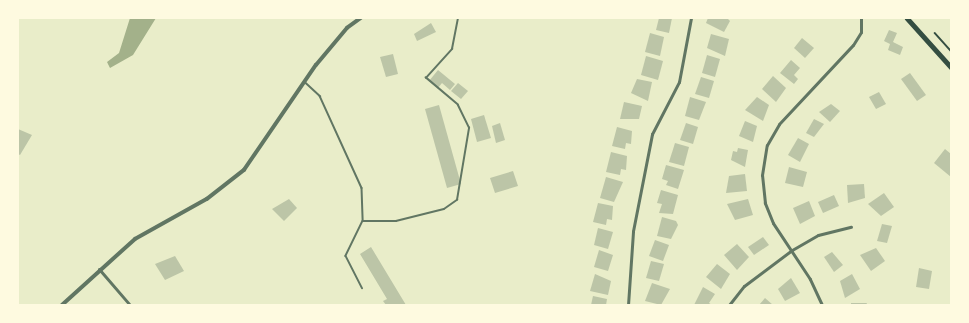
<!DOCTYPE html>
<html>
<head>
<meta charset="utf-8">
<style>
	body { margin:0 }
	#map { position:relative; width:969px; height:323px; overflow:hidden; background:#e9edc9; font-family:Merriweather,serif }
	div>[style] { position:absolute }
	.water>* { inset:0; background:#a3b18a }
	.building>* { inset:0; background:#bcc5a7 }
	.path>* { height:1.5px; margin:-0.75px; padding:0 0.75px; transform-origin:0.75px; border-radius:0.75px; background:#344e41 }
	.service>* { height:1.5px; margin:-0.75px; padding:0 0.75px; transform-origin:0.75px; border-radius:0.75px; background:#617663 }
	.minor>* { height:3px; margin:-1.5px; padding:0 1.5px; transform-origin:1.5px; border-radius:1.5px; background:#617663 }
	.tertiary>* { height:3.5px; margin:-1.75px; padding:0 1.75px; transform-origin:1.75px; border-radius:1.75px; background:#617663 }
	.primary>* { height:4.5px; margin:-2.25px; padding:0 2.25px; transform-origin:2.25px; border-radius:2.25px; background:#344e41 }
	span { translate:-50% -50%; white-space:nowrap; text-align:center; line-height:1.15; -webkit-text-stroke:3px #fefae0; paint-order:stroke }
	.frame { position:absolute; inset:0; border:19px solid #fefae0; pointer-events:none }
</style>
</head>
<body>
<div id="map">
	<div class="water">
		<div style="clip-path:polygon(130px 18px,156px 18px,133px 55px,110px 68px,107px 62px,119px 53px)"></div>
	</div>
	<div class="building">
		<div style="clip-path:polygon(659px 18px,672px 18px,669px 33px,656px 30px)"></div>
		<div style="clip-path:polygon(708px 18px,727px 18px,730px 21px,724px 32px,706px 23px)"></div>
		<div style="clip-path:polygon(431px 23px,436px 32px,417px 41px,414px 34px)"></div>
		<div style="clip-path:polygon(889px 30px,897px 33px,893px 42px,903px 47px,900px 55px,888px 50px,890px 44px,884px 41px)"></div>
		<div style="clip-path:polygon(650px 33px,664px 37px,660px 56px,645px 52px)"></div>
		<div style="clip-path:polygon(711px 34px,729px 39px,725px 56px,707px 48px)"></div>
		<div style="clip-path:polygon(802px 38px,814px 48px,805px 58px,794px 48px)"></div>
		<div style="clip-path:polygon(393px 54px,398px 74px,386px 77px,380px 57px)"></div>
		<div style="clip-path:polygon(707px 55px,720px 59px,715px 77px,702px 73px)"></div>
		<div style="clip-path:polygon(646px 56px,663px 61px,658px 80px,641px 75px)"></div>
		<div style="clip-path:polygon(791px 60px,800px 68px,794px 75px,798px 79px,794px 84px,780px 73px)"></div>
		<div style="clip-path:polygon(438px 70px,455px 84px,450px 90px,442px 83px,438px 88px,429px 81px)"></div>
		<div style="clip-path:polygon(910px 73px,926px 95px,917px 101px,901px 79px)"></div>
		<div style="clip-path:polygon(773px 76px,786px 88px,776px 102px,762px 89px)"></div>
		<div style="clip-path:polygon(701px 77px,714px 81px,709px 98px,695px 94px)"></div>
		<div style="clip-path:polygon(637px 79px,652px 82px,648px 101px,631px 93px)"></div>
		<div style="clip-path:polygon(458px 83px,468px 91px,461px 99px,451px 91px)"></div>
		<div style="clip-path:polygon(879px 92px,886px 104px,876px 109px,869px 97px)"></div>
		<div style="clip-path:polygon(690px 97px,706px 102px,699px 120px,685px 116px)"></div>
		<div style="clip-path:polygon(757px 97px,769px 105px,763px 121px,745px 110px)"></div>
		<div style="clip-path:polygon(624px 102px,642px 106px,639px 119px,620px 119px)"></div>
		<div style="clip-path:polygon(831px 104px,840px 111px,830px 122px,819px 112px)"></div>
		<div style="clip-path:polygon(439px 105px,461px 184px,447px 188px,425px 109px)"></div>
		<div style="clip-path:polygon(484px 115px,491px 138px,477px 142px,471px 119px)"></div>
		<div style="clip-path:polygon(814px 119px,824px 124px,814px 137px,806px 133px)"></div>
		<div style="clip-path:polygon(745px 121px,757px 126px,753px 142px,739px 136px)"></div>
		<div style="clip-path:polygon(500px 123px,505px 140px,496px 143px,492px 126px)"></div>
		<div style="clip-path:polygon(686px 123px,698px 127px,693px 144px,680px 140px)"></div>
		<div style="clip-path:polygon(617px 127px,632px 131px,631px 144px,626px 143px,625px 149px,612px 146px)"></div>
		<div style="clip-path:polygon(18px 129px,32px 135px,20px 155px,18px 154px)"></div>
		<div style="clip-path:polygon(798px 138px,809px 144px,800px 162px,788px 155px)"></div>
		<div style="clip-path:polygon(675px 143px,689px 147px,684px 166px,669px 162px)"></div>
		<div style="clip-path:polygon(738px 148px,748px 150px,745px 167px,731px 160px,733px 151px,737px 152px)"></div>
		<div style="clip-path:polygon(945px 149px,951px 154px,951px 177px,934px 163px)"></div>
		<div style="clip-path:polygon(611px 152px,627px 156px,626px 170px,621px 169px,620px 175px,606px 172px)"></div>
		<div style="clip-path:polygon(666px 165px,684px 170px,678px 189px,666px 185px,668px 181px,662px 179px)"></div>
		<div style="clip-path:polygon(789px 167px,807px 172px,803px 187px,785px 183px)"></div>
		<div style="clip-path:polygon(513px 171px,518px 186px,495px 193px,490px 178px)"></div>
		<div style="clip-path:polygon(745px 174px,747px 191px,726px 193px,729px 176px)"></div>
		<div style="clip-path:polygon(606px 177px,623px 182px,614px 202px,600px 198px)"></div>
		<div style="clip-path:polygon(864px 184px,865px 198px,848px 203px,847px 185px)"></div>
		<div style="clip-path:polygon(661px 190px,678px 195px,673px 214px,659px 213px,662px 204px,657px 203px)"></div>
		<div style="clip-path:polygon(884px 193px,894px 207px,881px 216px,868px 204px)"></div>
		<div style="clip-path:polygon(834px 195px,839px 206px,823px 213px,818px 202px)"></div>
		<div style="clip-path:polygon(289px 199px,297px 208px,284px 221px,272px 209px)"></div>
		<div style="clip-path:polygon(748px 199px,753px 215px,735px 220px,727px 204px)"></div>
		<div style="clip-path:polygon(809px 201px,815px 216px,800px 224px,793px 208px)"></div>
		<div style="clip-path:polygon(598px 203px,613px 206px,612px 220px,607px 219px,606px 225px,593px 222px)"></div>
		<div style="clip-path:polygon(662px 217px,676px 221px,678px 225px,671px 239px,657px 236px)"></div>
		<div style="clip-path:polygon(882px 224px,892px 226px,887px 243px,877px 241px)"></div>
		<div style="clip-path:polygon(598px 228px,613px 232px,608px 249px,594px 245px)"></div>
		<div style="clip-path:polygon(763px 237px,769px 245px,754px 255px,748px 247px)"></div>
		<div style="clip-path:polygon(655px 240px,669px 245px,663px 261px,649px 256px)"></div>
		<div style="clip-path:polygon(737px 244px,749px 257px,737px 270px,724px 255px)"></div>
		<div style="clip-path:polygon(371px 247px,406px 305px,386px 305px,383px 301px,387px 299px,360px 254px)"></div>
		<div style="clip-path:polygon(876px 248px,885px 261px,871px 271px,860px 255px)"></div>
		<div style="clip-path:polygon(599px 250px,613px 255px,608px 271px,594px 267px)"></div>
		<div style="clip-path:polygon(832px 252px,843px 265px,834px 272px,824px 257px)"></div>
		<div style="clip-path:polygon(175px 256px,184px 271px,165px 280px,155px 264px)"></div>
		<div style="clip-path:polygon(651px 261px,664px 264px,659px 281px,646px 278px)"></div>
		<div style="clip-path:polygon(717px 264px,730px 274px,721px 289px,706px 277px)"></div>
		<div style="clip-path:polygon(919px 268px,932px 271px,929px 289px,916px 287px)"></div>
		<div style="clip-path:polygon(595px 274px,611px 281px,608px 295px,590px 291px)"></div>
		<div style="clip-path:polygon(852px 274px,860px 289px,845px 298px,840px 281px)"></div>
		<div style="clip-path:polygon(791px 278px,800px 293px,785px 301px,778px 289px)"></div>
		<div style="clip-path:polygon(652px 283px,670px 289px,661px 305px,645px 301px)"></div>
		<div style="clip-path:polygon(703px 287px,715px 294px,709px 303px,712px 305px,694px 305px)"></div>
		<div style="clip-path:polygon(593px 296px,607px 299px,606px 305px,591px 305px)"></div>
		<div style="clip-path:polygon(765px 298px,773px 305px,759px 305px)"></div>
		<div style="clip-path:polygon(851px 303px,867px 303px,866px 305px,851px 305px)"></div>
	</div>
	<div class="path">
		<div style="left:935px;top:33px;width:24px;rotate:48deg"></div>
	</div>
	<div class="service">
		<div style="left:305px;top:82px;width:21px;rotate:43deg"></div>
		<div style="left:320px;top:96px;width:101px;rotate:65.5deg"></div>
		<div style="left:362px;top:188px;width:33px;rotate:88deg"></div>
		<div style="left:363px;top:221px;width:39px;rotate:116deg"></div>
		<div style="left:346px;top:256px;width:36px;rotate:63deg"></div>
		<div style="left:363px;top:221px;width:33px"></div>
		<div style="left:396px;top:221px;width:49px;rotate:-14deg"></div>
		<div style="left:444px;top:209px;width:16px;rotate:-35deg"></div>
		<div style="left:457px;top:200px;width:73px;rotate:-80.5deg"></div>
		<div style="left:469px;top:128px;width:25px;rotate:-116deg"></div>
		<div style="left:458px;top:105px;width:42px;rotate:-139.8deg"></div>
		<div style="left:426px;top:78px;width:39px;rotate:-48deg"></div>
		<div style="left:452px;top:49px;width:32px;rotate:-79deg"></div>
	</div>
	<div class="minor">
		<div style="left:99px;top:269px;width:48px;rotate:49.3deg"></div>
		<div style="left:628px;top:305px;width:74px;rotate:-86.1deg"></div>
		<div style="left:633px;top:231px;width:99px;rotate:-78.9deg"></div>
		<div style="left:652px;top:134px;width:59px;rotate:-62.6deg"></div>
		<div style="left:679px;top:82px;width:65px;rotate:-79.4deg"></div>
		<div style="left:729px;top:305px;width:24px;rotate:-52deg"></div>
		<div style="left:744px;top:286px;width:60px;rotate:-36.9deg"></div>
		<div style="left:792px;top:250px;width:30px;rotate:-30deg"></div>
		<div style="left:818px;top:235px;width:34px;rotate:-14deg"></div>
		<div style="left:822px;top:305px;width:29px;rotate:-115deg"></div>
		<div style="left:810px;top:279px;width:67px;rotate:-123.5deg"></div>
		<div style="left:773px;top:223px;width:22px;rotate:-112deg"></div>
		<div style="left:765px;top:203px;width:28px;rotate:-96deg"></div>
		<div style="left:762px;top:175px;width:30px;rotate:-81deg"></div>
		<div style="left:767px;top:145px;width:24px;rotate:-60deg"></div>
		<div style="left:779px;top:124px;width:108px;rotate:-46.9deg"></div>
		<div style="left:853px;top:45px;width:15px;rotate:-58deg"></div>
		<div style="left:861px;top:32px;width:14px;rotate:-90deg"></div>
	</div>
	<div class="tertiary">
		<div style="left:62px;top:305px;width:98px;rotate:-42.1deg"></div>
		<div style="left:135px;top:239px;width:82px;rotate:-29.1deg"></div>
		<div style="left:207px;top:199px;width:47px;rotate:-38.1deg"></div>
		<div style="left:244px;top:170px;width:127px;rotate:-55.6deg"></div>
		<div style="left:316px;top:65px;width:48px;rotate:-50deg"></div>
		<div style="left:347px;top:28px;width:17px;rotate:-36deg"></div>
	</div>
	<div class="primary">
		<div style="left:907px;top:18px;width:66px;rotate:48.1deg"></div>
	</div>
	<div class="frame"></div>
</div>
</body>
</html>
